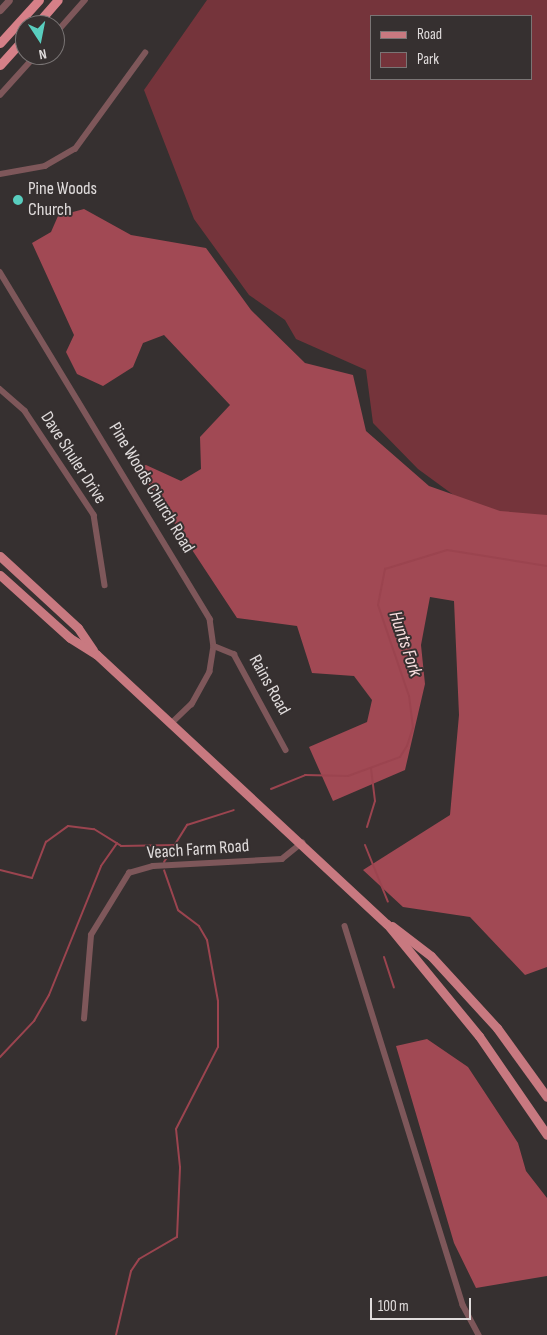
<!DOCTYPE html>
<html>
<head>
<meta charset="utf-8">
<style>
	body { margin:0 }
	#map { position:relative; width:547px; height:1335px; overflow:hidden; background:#363030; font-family:"Sofia Sans Condensed",sans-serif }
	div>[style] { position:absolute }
	.green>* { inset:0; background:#75343b }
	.forest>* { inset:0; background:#a14954 }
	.stream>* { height:2px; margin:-1px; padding:0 1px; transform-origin:1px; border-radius:1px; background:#9b444f }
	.minor>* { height:5.5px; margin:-2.75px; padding:0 2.75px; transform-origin:2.75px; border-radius:2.75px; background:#7e575a }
	.tertiary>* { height:7px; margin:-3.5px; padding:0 3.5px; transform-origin:3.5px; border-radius:3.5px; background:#7e575a }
	.primary>* { height:9px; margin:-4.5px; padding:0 4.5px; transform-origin:4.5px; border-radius:4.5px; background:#c87980 }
	.trunk>* { height:9px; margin:-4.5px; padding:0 4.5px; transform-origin:4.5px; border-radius:4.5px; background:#d68088 }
	.dots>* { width:14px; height:14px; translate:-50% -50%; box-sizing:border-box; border:2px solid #363030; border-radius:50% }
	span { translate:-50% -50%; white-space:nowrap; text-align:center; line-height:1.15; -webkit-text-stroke:4px #363030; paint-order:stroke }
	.poi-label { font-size:18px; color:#e0dcdc }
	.left { translate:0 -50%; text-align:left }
	.street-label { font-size:18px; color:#e0dcdc }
	.water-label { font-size:19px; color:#f7ddde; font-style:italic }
	.legend { position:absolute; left:370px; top:15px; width:162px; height:65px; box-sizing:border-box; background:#363030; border:1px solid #7a7575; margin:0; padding:6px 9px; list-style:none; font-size:15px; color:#e0dcdc }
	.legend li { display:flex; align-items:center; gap:10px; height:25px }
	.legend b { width:25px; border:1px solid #7a7575 }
	.north { position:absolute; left:15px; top:15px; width:50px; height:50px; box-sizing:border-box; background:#363030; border:1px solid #7a7575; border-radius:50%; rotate:169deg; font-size:14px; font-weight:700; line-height:20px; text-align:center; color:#e0dcdc }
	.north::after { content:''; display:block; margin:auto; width:18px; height:22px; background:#59cebf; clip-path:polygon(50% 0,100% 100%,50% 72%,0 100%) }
	.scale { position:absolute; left:370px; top:1298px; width:101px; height:22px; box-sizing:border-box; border:2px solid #e0dcdc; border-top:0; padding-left:6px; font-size:15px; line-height:18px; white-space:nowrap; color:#e0dcdc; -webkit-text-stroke:4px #363030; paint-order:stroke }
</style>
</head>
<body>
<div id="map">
	<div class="green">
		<div style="clip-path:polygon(evenodd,207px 0,547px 0,547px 520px,474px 510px,418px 469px,373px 423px,366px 370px,296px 339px,285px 320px,249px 295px,194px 219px,144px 90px,207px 0,371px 16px,531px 16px,531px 79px,371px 79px,371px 16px)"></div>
	</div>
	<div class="forest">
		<div style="clip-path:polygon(84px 209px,131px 235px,206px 248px,251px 310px,305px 363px,353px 375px,366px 431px,429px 486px,500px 511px,547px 515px,547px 967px,525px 975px,470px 917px,403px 907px,363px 870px,450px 815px,459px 715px,454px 601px,430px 597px,421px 645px,425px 684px,405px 770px,333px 801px,309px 747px,367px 722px,372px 700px,354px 676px,312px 673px,297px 626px,237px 618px,138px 468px,146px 465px,181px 481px,201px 469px,200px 437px,230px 405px,164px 335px,143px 343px,133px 367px,103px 386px,77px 374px,66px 352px,74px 335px,32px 243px,51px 232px,58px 216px)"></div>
		<div style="clip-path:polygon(427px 1039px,468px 1067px,518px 1143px,526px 1171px,547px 1198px,547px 1276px,476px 1288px,454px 1243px,396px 1046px)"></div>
	</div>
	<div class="stream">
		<div style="left:271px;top:789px;width:37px;rotate:-22deg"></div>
		<div style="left:305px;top:775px;width:43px;rotate:1.3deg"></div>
		<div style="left:348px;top:776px;width:55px;rotate:-20.1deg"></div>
		<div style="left:400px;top:757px;width:13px;rotate:-58deg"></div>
		<div style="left:407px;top:746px;width:19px;rotate:-72deg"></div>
		<div style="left:413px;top:728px;width:32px;rotate:-97deg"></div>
		<div style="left:409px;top:696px;width:96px;rotate:-108.8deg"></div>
		<div style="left:378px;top:605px;width:37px;rotate:-79deg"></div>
		<div style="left:385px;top:569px;width:65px;rotate:-17deg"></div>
		<div style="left:447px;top:550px;width:101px;rotate:9.1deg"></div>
		<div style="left:367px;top:827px;width:27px;rotate:-73deg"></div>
		<div style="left:375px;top:801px;width:33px;rotate:-97deg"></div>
		<div style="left:365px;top:845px;width:61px;rotate:68deg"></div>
		<div style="left:164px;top:862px;width:44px;rotate:-58.1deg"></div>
		<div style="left:187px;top:825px;width:49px;rotate:-17.7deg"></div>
		<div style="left:0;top:870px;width:33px;rotate:14deg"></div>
		<div style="left:32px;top:878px;width:39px;rotate:-69deg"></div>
		<div style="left:46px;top:842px;width:27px;rotate:-36deg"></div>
		<div style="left:68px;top:826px;width:26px;rotate:7deg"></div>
		<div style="left:94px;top:829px;width:32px;rotate:32deg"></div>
		<div style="left:121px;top:846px;width:55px;rotate:-1deg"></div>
		<div style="left:384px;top:957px;width:32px;rotate:72deg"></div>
		<div style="left:0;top:1057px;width:50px;rotate:-46.6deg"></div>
		<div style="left:34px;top:1021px;width:30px;rotate:-60deg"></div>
		<div style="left:49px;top:995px;width:139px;rotate:-68deg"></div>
		<div style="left:101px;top:866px;width:28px;rotate:-55deg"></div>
		<div style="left:116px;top:1335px;width:66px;rotate:-76.8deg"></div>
		<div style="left:131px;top:1271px;width:14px;rotate:-56deg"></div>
		<div style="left:139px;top:1259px;width:44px;rotate:-30.1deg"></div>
		<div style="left:177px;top:1237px;width:70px;rotate:-87.5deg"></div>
		<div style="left:180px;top:1167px;width:38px;rotate:-96deg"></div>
		<div style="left:176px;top:1129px;width:92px;rotate:-62.9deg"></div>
		<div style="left:218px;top:1047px;width:46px;rotate:-90deg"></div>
		<div style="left:218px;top:1001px;width:62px;rotate:-100.2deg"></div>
		<div style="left:207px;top:940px;width:16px;rotate:-120deg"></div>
		<div style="left:199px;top:926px;width:26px;rotate:-143deg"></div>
		<div style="left:178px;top:910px;width:42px;rotate:-109.3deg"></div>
	</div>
	<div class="minor">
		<div style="left:55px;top:34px;width:45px;rotate:-48.6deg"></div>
		<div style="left:0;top:95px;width:54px;rotate:-48deg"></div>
		<div style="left:0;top:174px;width:46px;rotate:-10.1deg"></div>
		<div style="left:45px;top:166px;width:34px;rotate:-30deg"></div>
		<div style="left:75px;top:149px;width:119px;rotate:-53.9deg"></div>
		<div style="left:0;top:272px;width:406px;rotate:58.8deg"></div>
		<div style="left:210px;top:619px;width:27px;rotate:82deg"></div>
		<div style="left:214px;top:646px;width:26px;rotate:99deg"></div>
		<div style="left:210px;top:672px;width:37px;rotate:119deg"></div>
		<div style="left:192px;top:704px;width:29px;rotate:136deg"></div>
		<div style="left:0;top:389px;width:33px;rotate:41deg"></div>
		<div style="left:25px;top:411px;width:125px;rotate:56.4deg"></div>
		<div style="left:94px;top:515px;width:71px;rotate:81.1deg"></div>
		<div style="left:214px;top:646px;width:22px;rotate:22deg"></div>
		<div style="left:234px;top:654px;width:109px;rotate:61.6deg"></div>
		<div style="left:345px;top:926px;width:397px;rotate:72.7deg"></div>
		<div style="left:463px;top:1305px;width:34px;rotate:62deg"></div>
		<div style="left:84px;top:1019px;width:84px;rotate:-85.2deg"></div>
		<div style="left:91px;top:935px;width:73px;rotate:-58.5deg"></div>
		<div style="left:129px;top:873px;width:25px;rotate:-16deg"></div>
		<div style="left:153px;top:866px;width:129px;rotate:-3.1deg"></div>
		<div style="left:282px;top:859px;width:26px;rotate:-39deg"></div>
	</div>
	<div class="tertiary">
		<div style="left:0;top:10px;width:13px;rotate:-48deg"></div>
	</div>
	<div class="primary">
		<div style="left:0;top:556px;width:106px;rotate:42.7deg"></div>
		<div style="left:78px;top:628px;width:27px;rotate:56deg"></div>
		<div style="left:0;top:575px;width:94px;rotate:42deg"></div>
		<div style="left:70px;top:638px;width:31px;rotate:32deg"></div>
		<div style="left:96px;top:654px;width:397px;rotate:42.9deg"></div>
		<div style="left:387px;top:924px;width:145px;rotate:50.6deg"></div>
		<div style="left:479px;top:1036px;width:120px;rotate:55.5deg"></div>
		<div style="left:392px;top:926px;width:49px;rotate:37.6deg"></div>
		<div style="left:431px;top:956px;width:98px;rotate:47.5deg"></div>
		<div style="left:497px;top:1028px;width:85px;rotate:54.1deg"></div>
	</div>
	<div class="trunk">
		<div style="left:36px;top:25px;width:33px;rotate:-49deg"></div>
		<div style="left:0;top:43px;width:58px;rotate:-47.8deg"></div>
		<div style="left:0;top:65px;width:38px;rotate:-48deg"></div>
	</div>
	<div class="dots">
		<div style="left:18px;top:200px;background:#59cebf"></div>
	</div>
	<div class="poi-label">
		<span class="left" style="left:28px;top:200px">Pine Woods<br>Church</span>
	</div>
	<div class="street-label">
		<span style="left:73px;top:458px;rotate:57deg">Dave Shuler Drive</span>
		<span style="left:151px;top:488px;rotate:59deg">Pine Woods Church Road</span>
		<span style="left:269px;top:685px;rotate:61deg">Rains Road</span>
		<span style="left:198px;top:850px;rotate:-4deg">Veach Farm Road</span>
	</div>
	<div class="water-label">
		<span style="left:405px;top:644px;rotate:71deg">Hunts Fork</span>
	</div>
	<ul class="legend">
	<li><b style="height:6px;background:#c87980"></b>Road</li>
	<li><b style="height:14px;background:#75343b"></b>Park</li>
	</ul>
	<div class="north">N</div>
	<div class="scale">100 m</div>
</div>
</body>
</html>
